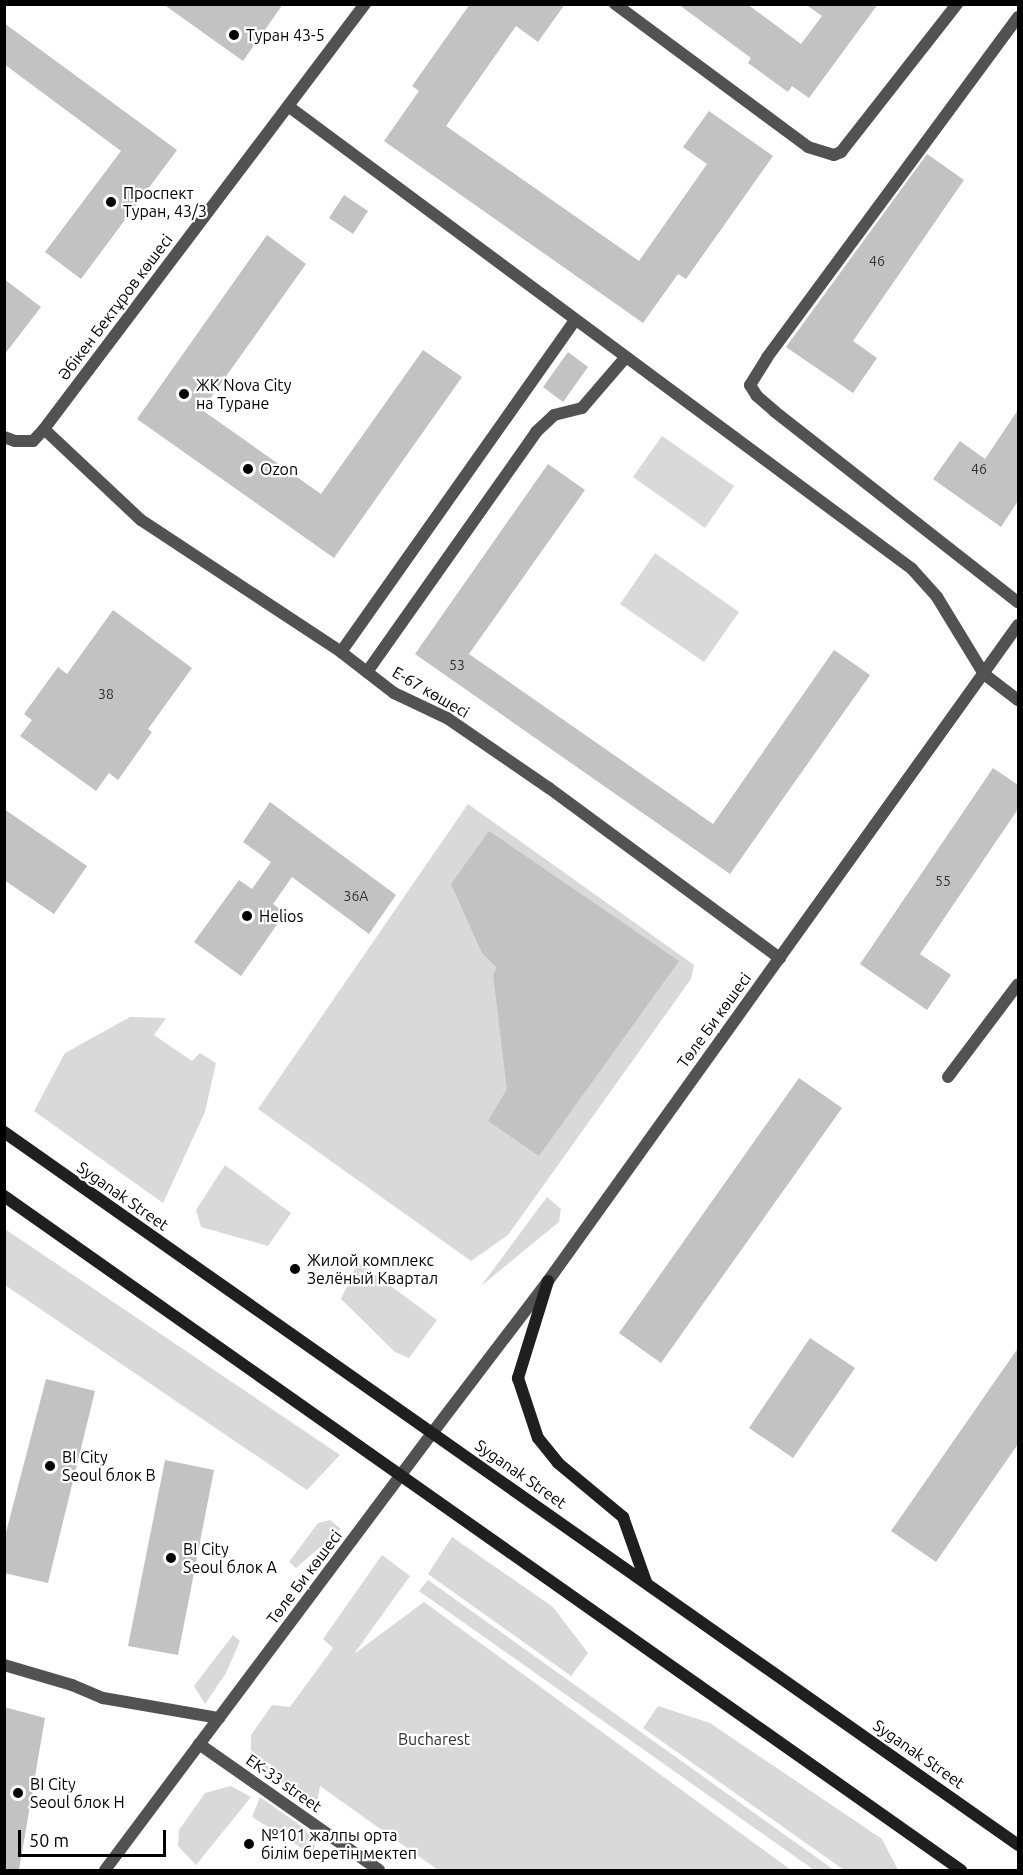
<!DOCTYPE html>
<html>
<head>
<meta charset="utf-8">
<style>
	body { margin:0 }
	#map { position:relative; width:1023px; height:1875px; overflow:hidden; background:#fff; font-family:Ubuntu,sans-serif }
	div>[style] { position:absolute }
	.green>* { inset:0; background:#d9d9d9 }
	.building>* { inset:0; background:#c2c2c2 }
	.minor>* { height:12px; margin:-6px; padding:0 6px; transform-origin:6px; border-radius:6px; background:#525252 }
	.tertiary>* { height:12px; margin:-6px; padding:0 6px; transform-origin:6px; border-radius:6px; background:#525252 }
	.secondary>* { height:12px; margin:-6px; padding:0 6px; transform-origin:6px; border-radius:6px; background:#1f1f1f }
	.dots>* { width:16px; height:16px; translate:-50% -50%; box-sizing:border-box; border:3px solid #fff; border-radius:50% }
	span { translate:-50% -50%; white-space:nowrap; text-align:center; line-height:1.15; -webkit-text-stroke:4.5px #fff; paint-order:stroke }
	.number-label { font-size:14px; color:#303030 }
	.number-label span { -webkit-text-stroke-width:0 }
	.poi-label { font-size:16px; color:#000 }
	.left { translate:0 -50%; text-align:left }
	.street-label { font-size:16px; color:#000 }
	.park-label { font-size:16px; color:#303030 }
	.frame { position:absolute; inset:0; border:6px solid #000; pointer-events:none }
	.scale { position:absolute; left:18px; top:1830px; width:148px; height:27px; box-sizing:border-box; border:3px solid #000; border-top:0; padding-left:8px; font-size:18px; line-height:21px; white-space:nowrap; color:#000; -webkit-text-stroke:4px #fff; paint-order:stroke }
</style>
</head>
<body>
<div id="map">
	<div class="green">
		<div style="clip-path:polygon(662px 436px,734px 486px,705px 528px,633px 477px)"></div>
		<div style="clip-path:polygon(655px 553px,739px 612px,704px 662px,620px 604px)"></div>
		<div style="clip-path:polygon(468px 804px,694px 965px,691px 979px,508px 1235px,471px 1261px,258px 1109px)"></div>
		<div style="clip-path:polygon(130px 1017px,166px 1018px,154px 1035px,192px 1061px,200px 1053px,216px 1063px,205px 1112px,163px 1203px,34px 1111px,65px 1053px)"></div>
		<div style="clip-path:polygon(225px 1165px,291px 1213px,268px 1246px,201px 1227px,196px 1210px)"></div>
		<div style="clip-path:polygon(547px 1197px,561px 1209px,559px 1222px,481px 1286px)"></div>
		<div style="clip-path:polygon(5px 1229px,340px 1455px,307px 1490px,5px 1285px)"></div>
		<div style="clip-path:polygon(358px 1262px,437px 1320px,409px 1358px,395px 1352px,341px 1299px)"></div>
		<div style="clip-path:polygon(330px 1520px,341px 1529px,296px 1568px,289px 1562px,318px 1523px)"></div>
		<div style="clip-path:polygon(452px 1537px,553px 1607px,588px 1653px,571px 1676px,428px 1574px)"></div>
		<div style="clip-path:polygon(382px 1555px,410px 1576px,354px 1654px,424px 1602px,791px 1870px,438px 1870px,320px 1786px,316px 1808px,262px 1767px,251px 1753px,251px 1735px,272px 1705px,290px 1707px,333px 1648px,323px 1639px)"></div>
		<div style="clip-path:polygon(428px 1580px,834px 1870px,814px 1870px,419px 1591px)"></div>
		<div style="clip-path:polygon(233px 1635px,240px 1641px,226px 1673px,205px 1704px,194px 1686px)"></div>
		<div style="clip-path:polygon(658px 1706px,710px 1723px,882px 1839px,898px 1870px,844px 1870px,643px 1728px)"></div>
		<div style="clip-path:polygon(231px 1786px,251px 1797px,196px 1865px,178px 1846px,179px 1830px,205px 1793px)"></div>
		<div style="clip-path:polygon(260px 1797px,315px 1836px,314px 1856px,252px 1817px)"></div>
	</div>
	<div class="building">
		<div style="clip-path:polygon(163px 4px,283px 4px,243px 61px)"></div>
		<div style="clip-path:polygon(470px 4px,565px 4px,538px 42px,516px 26px,446px 126px,639px 261px,707px 164px,683px 147px,709px 111px,773px 156px,686px 279px,678px 274px,643px 323px,384px 141px,419px 91px,412px 86px)"></div>
		<div style="clip-path:polygon(678px 4px,747px 4px,801px 44px,822px 16px,805px 4px,878px 4px,809px 98px,792px 86px,788px 92px,748px 63px,751px 58px)"></div>
		<div style="clip-path:polygon(4px 23px,177px 150px,81px 279px,45px 252px,121px 151px,4px 64px)"></div>
		<div style="clip-path:polygon(927px 154px,964px 180px,853px 341px,877px 358px,853px 393px,786px 347px)"></div>
		<div style="clip-path:polygon(344px 195px,368px 211px,353px 234px,329px 218px)"></div>
		<div style="clip-path:polygon(267px 235px,306px 264px,202px 410px,321px 494px,423px 350px,462px 377px,334px 558px,137px 419px)"></div>
		<div style="clip-path:polygon(4px 279px,41px 307px,4px 355px)"></div>
		<div style="clip-path:polygon(568px 352px,588px 367px,563px 402px,543px 387px)"></div>
		<div style="clip-path:polygon(1018px 410px,1018px 501px,1001px 527px,933px 479px,960px 441px,985px 459px)"></div>
		<div style="clip-path:polygon(548px 464px,585px 490px,469px 654px,713px 824px,834px 650px,870px 675px,730px 874px,415px 654px)"></div>
		<div style="clip-path:polygon(113px 610px,192px 668px,148px 729px,152px 732px,118px 780px,109px 773px,96px 791px,20px 736px,32px 720px,24px 714px,58px 667px,67px 674px)"></div>
		<div style="clip-path:polygon(993px 768px,1018px 785px,1018px 809px,920px 954px,951px 975px,927px 1010px,860px 964px)"></div>
		<div style="clip-path:polygon(270px 802px,396px 895px,369px 934px,292px 877px,273px 904px,285px 913px,241px 976px,194px 942px,239px 880px,252px 889px,271px 862px,243px 842px)"></div>
		<div style="clip-path:polygon(4px 809px,87px 866px,54px 914px,4px 880px)"></div>
		<div style="clip-path:polygon(489px 831px,679px 961px,539px 1156px,488px 1121px,507px 1089px,493px 975px,497px 968px,482px 953px,451px 884px)"></div>
		<div style="clip-path:polygon(799px 1078px,842px 1108px,661px 1363px,619px 1333px)"></div>
		<div style="clip-path:polygon(810px 1338px,855px 1368px,793px 1458px,749px 1428px)"></div>
		<div style="clip-path:polygon(1018px 1348px,1018px 1444px,936px 1562px,891px 1531px)"></div>
		<div style="clip-path:polygon(46px 1379px,95px 1391px,48px 1583px,4px 1573px,4px 1540px)"></div>
		<div style="clip-path:polygon(165px 1460px,214px 1470px,178px 1655px,128px 1646px)"></div>
		<div style="clip-path:polygon(4px 1707px,45px 1718px,19px 1870px,4px 1870px)"></div>
	</div>
	<div class="minor">
		<div style="left:615px;top:4px;width:240px;rotate:36.5deg"></div>
		<div style="left:808px;top:147px;width:27px;rotate:17deg"></div>
		<div style="left:834px;top:155px;width:8px;rotate:-23deg"></div>
		<div style="left:841px;top:152px;width:188px;rotate:-51.9deg"></div>
		<div style="left:1018px;top:17px;width:423px;rotate:126.4deg"></div>
		<div style="left:767px;top:358px;width:32px;rotate:122deg"></div>
		<div style="left:750px;top:385px;width:13px;rotate:58deg"></div>
		<div style="left:757px;top:396px;width:23px;rotate:41deg"></div>
		<div style="left:774px;top:411px;width:310px;rotate:38.1deg"></div>
		<div style="left:288px;top:106px;width:777px;rotate:36.57deg"></div>
		<div style="left:912px;top:569px;width:38px;rotate:48deg"></div>
		<div style="left:937px;top:597px;width:90px;rotate:58.6deg"></div>
		<div style="left:984px;top:674px;width:43px;rotate:37.4deg"></div>
		<div style="left:44px;top:429px;width:133px;rotate:43.2deg"></div>
		<div style="left:141px;top:520px;width:240px;rotate:33.4deg"></div>
		<div style="left:341px;top:652px;width:67px;rotate:37.7deg"></div>
		<div style="left:394px;top:693px;width:59px;rotate:25.3deg"></div>
		<div style="left:447px;top:718px;width:124px;rotate:34.5deg"></div>
		<div style="left:549px;top:788px;width:287px;rotate:36.4deg"></div>
		<div style="left:4px;top:437px;width:12px;rotate:20deg"></div>
		<div style="left:15px;top:441px;width:18px"></div>
		<div style="left:33px;top:441px;width:16px;rotate:-47deg"></div>
		<div style="left:44px;top:429px;width:533px;rotate:-52.94deg"></div>
		<div style="left:341px;top:652px;width:406px;rotate:-54.8deg"></div>
		<div style="left:367px;top:672px;width:294px;rotate:-54.8deg"></div>
		<div style="left:536px;top:432px;width:25px;rotate:-43deg"></div>
		<div style="left:554px;top:415px;width:29px;rotate:-14deg"></div>
		<div style="left:582px;top:408px;width:66px;rotate:-49.3deg"></div>
		<div style="left:948px;top:1077px;width:116px;rotate:-53deg"></div>
		<div style="left:433px;top:1432px;width:190px;rotate:-52.7deg"></div>
		<div style="left:548px;top:1281px;width:807px;rotate:-54.38deg"></div>
		<div style="left:4px;top:1665px;width:71px;rotate:16.4deg"></div>
		<div style="left:72px;top:1685px;width:34px;rotate:23deg"></div>
		<div style="left:103px;top:1698px;width:118px;rotate:9.8deg"></div>
		<div style="left:199px;top:1744px;width:220px;rotate:35deg"></div>
	</div>
	<div class="tertiary">
		<div style="left:105px;top:1870px;width:547px;rotate:-53.17deg"></div>
	</div>
	<div class="secondary">
		<div style="left:4px;top:1132px;width:1240px;rotate:35.11deg"></div>
		<div style="left:4px;top:1196px;width:1171px;rotate:35.16deg"></div>
		<div style="left:548px;top:1281px;width:102px;rotate:107.2deg"></div>
		<div style="left:518px;top:1378px;width:63px;rotate:71.6deg"></div>
		<div style="left:538px;top:1438px;width:32px;rotate:51deg"></div>
		<div style="left:558px;top:1463px;width:85px;rotate:39.7deg"></div>
		<div style="left:623px;top:1517px;width:69px;rotate:70.5deg"></div>
	</div>
	<div class="dots">
		<div style="left:234px;top:35px;background:#000"></div>
		<div style="left:111px;top:202px;background:#000"></div>
		<div style="left:184px;top:394px;background:#000"></div>
		<div style="left:248px;top:469px;background:#000"></div>
		<div style="left:247px;top:916px;background:#000"></div>
		<div style="left:295px;top:1269px;background:#000"></div>
		<div style="left:50px;top:1466px;background:#000"></div>
		<div style="left:171px;top:1558px;background:#000"></div>
		<div style="left:18px;top:1793px;background:#000"></div>
		<div style="left:249px;top:1844px;background:#000"></div>
	</div>
	<div class="number-label">
		<span style="left:877px;top:261px">46</span>
		<span style="left:979px;top:469px">46</span>
		<span style="left:457px;top:665px">53</span>
		<span style="left:106px;top:694px">38</span>
		<span style="left:943px;top:881px">55</span>
		<span style="left:356px;top:896px">36А</span>
	</div>
	<div class="poi-label">
		<span class="left" style="left:246px;top:35px">Туран 43-5</span>
		<span class="left" style="left:123px;top:202px">Проспект<br>Туран, 43/3</span>
		<span class="left" style="left:196px;top:394px">ЖК Nova City<br>на Туране</span>
		<span class="left" style="left:260px;top:469px">Ozon</span>
		<span class="left" style="left:259px;top:916px">Helios</span>
		<span class="left" style="left:307px;top:1269px">Жилой комплекс<br>Зелёный Квартал</span>
		<span class="left" style="left:62px;top:1466px">BI City<br>Seoul блок B</span>
		<span class="left" style="left:183px;top:1558px">BI City<br>Seoul блок A</span>
		<span class="left" style="left:30px;top:1793px">BI City<br>Seoul блок H</span>
		<span class="left" style="left:261px;top:1844px">№101 жалпы орта<br>білім беретін мектеп</span>
	</div>
	<div class="street-label">
		<span style="left:115px;top:307px;rotate:-53deg">Әбікен Бектұров көшесі</span>
		<span style="left:431px;top:692px;rotate:30deg">Е-67 көшесі</span>
		<span style="left:714px;top:1020px;rotate:-54deg">Төле Би көшесі</span>
		<span style="left:123px;top:1196px;rotate:35deg">Syganak Street</span>
		<span style="left:521px;top:1474px;rotate:35deg">Syganak Street</span>
		<span style="left:304px;top:1577px;rotate:-53deg">Төле Би көшесі</span>
		<span style="left:919px;top:1754px;rotate:35deg">Syganak Street</span>
		<span style="left:284px;top:1783px;rotate:35deg">EK-33 street</span>
	</div>
	<div class="park-label">
		<span style="left:434px;top:1739px">Bucharest</span>
	</div>
	<div class="frame"></div>
	<div class="scale">50 m</div>
</div>
</body>
</html>
